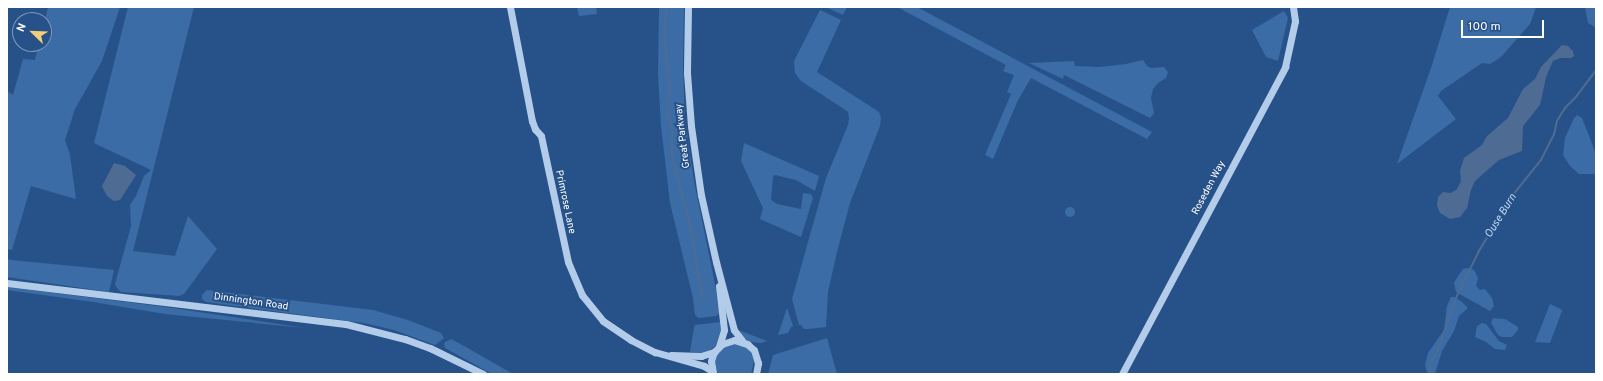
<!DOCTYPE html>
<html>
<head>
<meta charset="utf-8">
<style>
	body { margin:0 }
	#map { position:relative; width:1603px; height:381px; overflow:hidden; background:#275289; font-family:Overpass,sans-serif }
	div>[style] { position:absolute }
	.green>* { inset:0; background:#3b6ca5 }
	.round { border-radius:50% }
	.water>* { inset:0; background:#4e6c93 }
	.stream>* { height:1.5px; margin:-0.75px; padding:0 0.75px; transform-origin:0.75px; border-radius:0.75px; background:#4e6c93 }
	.minor>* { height:7px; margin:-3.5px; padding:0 3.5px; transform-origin:3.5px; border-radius:3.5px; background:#b3cce9 }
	span { translate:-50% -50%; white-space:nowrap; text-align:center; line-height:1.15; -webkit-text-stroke:4px #275289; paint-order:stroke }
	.street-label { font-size:10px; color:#fff }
	.water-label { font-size:11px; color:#bfd6f0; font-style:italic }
	.frame { position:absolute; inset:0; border:8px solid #fff; pointer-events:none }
	.north { position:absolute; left:12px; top:12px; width:40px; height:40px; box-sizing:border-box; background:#275289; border:1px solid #7d97b8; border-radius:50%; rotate:293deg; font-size:11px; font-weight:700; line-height:16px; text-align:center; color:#fff }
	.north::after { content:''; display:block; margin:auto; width:14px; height:18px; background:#f2ce79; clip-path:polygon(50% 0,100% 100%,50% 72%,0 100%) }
	.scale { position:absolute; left:1461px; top:20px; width:83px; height:18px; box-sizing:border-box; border:2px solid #fff; border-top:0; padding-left:5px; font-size:12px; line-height:14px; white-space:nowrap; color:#fff; -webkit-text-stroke:3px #275289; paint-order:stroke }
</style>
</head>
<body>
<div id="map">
	<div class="green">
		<div style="clip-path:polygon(48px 7px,120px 7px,102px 61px,75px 109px,65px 140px,70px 155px,76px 199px,31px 186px,12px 250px,7px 249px,7px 91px,13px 95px,23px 59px,35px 60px,39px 44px,44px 44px,44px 25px)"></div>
		<div style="clip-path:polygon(128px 7px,194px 7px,133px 251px,175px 256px,188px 216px,217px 249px,184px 294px,179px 296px,121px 292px,117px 288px,115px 284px,131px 226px,130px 205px,136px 196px,144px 176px,151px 170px,94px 143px)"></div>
		<div style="clip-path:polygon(577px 7px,596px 7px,597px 14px,579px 16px)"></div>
		<div style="clip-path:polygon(659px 7px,684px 7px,683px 68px,685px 119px,694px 181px,716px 289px,719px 314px,716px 316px,699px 318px,695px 315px,693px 298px,670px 203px,661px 126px,658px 74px)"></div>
		<div style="clip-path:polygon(826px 7px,847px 7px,843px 15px)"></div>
		<div style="clip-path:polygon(897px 7px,917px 7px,1152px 132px,1147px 139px,1031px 78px,1018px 100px,993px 159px,985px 155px,1011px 94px,1007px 92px,1014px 75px,1003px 71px,1006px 65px)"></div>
		<div style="clip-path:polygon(1450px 7px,1536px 7px,1530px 24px,1501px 57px,1490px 64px,1482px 63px,1441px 91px,1438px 96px,1456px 119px,1397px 164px,1431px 68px)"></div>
		<div style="clip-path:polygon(1585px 7px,1596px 7px,1596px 28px,1588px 23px)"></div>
		<div style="clip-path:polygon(820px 10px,841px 20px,817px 72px,879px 112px,881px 118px,880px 126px,850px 203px,837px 252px,828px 292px,826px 327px,808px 329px,804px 329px,801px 325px,799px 325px,792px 299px,826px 178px,848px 125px,849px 118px,848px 112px,844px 109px,801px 81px,795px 73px,794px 61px)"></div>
		<div style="clip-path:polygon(1284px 11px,1288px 18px,1278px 61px,1266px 57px,1252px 30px)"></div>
		<div style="clip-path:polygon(1143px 60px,1147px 66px,1151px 68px,1164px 67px,1168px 72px,1166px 78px,1158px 83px,1153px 89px,1151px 98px,1154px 113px,1150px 118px,1064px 75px,1063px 79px,1029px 63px,1074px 61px,1075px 66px,1099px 67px,1126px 64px)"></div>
		<div style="clip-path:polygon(1577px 115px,1582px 118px,1596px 154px,1596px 174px,1579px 174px,1570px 166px,1563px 155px,1565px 138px,1574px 118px)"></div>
		<div style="clip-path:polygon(744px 143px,819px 176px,815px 191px,796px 180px,775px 175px,773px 177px,771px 200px,777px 204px,801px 209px,803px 193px,811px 194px,813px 198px,801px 237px,760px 219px,763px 208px,741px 161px)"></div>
		<div class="round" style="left:1065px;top:207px;width:10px;height:10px"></div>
		<div style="clip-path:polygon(7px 259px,11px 260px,114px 270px,109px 292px,7px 277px)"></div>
		<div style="clip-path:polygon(1468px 268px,1474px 270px,1478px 278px,1476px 286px,1480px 290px,1485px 289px,1492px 298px,1494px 306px,1490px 311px,1456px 292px,1454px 283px,1458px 276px,1463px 269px)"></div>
		<div style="clip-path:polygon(7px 287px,166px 307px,305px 328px,165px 314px,93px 302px,7px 290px)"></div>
		<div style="clip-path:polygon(207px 290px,373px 310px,408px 320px,441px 333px,444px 338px,435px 345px,394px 330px,364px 323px,206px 302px,202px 299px,202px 295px)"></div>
		<div style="clip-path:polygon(1451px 297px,1454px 297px,1462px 302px,1468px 308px,1459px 316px,1454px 331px,1442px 351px,1435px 374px,1427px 372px,1425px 365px,1428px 353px,1444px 330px,1447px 306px)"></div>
		<div style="clip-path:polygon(1550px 304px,1561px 309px,1562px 311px,1550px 343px,1535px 342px)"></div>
		<div style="clip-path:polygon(787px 308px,793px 326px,791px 327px,788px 333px,778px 335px)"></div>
		<div style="clip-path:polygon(1493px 318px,1505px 319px,1518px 327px,1518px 330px,1512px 337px,1502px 337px,1498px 335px,1491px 323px)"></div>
		<div style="clip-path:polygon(720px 322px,721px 330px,716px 345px,713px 348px,704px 353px,690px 352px,694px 328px,695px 325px)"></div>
		<div style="clip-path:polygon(1482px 323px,1486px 324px,1499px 341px,1507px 345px,1505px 350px,1495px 349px,1486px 342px,1475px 337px,1477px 326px)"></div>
		<div style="clip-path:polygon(738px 330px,767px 341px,761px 343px,751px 342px,743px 338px)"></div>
		<div style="clip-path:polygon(827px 338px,837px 374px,768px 374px,773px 355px)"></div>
		<div style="clip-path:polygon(451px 339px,464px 346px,513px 374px,492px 374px,445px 348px,444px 344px,445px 342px)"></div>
		<div style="clip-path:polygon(734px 344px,743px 346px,751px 352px,754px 361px,751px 374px,718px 374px,715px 362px,718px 353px,725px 347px)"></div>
	</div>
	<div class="water">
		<div style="clip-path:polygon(1562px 45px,1568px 46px,1573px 51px,1574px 56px,1571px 58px,1560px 58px,1553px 61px,1546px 77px,1540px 105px,1523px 126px,1522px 151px,1499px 160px,1475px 181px,1471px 190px,1467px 208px,1460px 217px,1450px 219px,1440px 213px,1437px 206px,1438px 197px,1443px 192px,1451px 193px,1457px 189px,1461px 181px,1460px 171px,1464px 158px,1482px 145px,1487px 136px,1508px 118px,1523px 89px,1535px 79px,1541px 67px)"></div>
		<div style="clip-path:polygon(114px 163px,125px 166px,136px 175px,120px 200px,114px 201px,107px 196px,102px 186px)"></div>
	</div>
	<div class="stream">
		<div style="left:667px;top:7px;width:32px;rotate:94deg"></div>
		<div style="left:665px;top:39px;width:50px;rotate:84.3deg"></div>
		<div style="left:670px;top:89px;width:24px;rotate:95deg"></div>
		<div style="left:668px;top:113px;width:18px;rotate:74deg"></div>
		<div style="left:673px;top:130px;width:25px;rotate:92deg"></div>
		<div style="left:672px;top:155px;width:80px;rotate:75.4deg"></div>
		<div style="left:692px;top:232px;width:67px;rotate:80.5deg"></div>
		<div style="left:1429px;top:374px;width:12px;rotate:-81deg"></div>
		<div style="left:1431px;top:362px;width:9px;rotate:-58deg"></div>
		<div style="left:1436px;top:354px;width:62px;rotate:-70.1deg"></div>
		<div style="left:1457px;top:296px;width:50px;rotate:-63.9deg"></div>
		<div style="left:1479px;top:251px;width:66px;rotate:-58.7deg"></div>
		<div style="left:1513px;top:195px;width:45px;rotate:-51.3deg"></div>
		<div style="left:1541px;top:160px;width:28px;rotate:-63deg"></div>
		<div style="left:1554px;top:135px;width:14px;rotate:-78deg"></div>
		<div style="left:1557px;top:121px;width:15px;rotate:-58deg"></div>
		<div style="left:1565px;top:108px;width:16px;rotate:-45deg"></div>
		<div style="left:1576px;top:97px;width:34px;rotate:-53deg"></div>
	</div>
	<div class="minor">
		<div style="left:510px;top:7px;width:116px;rotate:79.1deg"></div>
		<div style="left:532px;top:121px;width:9px;rotate:69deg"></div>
		<div style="left:535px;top:129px;width:9px;rotate:49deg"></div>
		<div style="left:541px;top:136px;width:129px;rotate:77.9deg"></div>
		<div style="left:568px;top:262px;width:36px;rotate:67deg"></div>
		<div style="left:582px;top:295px;width:33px;rotate:51deg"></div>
		<div style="left:603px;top:321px;width:34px;rotate:34deg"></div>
		<div style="left:631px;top:340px;width:27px;rotate:27deg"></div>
		<div style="left:655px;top:352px;width:51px;rotate:15.9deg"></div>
		<div style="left:704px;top:366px;width:9px;rotate:32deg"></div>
		<div style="left:688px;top:7px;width:66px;rotate:90.9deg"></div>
		<div style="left:687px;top:73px;width:53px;rotate:85.7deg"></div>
		<div style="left:691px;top:126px;width:70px;rotate:81.8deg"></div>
		<div style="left:701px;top:195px;width:69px;rotate:77.4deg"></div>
		<div style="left:716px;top:262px;width:70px;rotate:75.2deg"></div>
		<div style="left:734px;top:330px;width:15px;rotate:53deg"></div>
		<div style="left:7px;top:283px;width:341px;rotate:6.9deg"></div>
		<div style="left:346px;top:324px;width:61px;rotate:14.3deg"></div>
		<div style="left:405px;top:339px;width:27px;rotate:20deg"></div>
		<div style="left:430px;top:348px;width:59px;rotate:26.1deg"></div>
		<div style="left:719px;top:286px;width:44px;rotate:83.5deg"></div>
		<div style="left:724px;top:330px;width:17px;rotate:107deg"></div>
		<div style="left:671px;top:355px;width:30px;rotate:2deg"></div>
		<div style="left:701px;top:356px;width:14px;rotate:-17deg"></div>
		<div style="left:713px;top:372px;width:11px;rotate:-100deg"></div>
		<div style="left:711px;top:361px;width:9px;rotate:-72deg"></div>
		<div style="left:714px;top:352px;width:11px;rotate:-45deg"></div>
		<div style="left:722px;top:344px;width:13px;rotate:-18deg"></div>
		<div style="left:734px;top:340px;width:14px;rotate:17deg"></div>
		<div style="left:747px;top:344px;width:9px;rotate:41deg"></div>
		<div style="left:754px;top:350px;width:14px;rotate:73deg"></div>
		<div style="left:758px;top:363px;width:11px;rotate:100deg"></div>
		<div style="left:1122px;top:374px;width:348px;rotate:-62deg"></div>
		<div style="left:1285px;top:67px;width:47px;rotate:-77.7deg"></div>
		<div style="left:1295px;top:21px;width:14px;rotate:-98deg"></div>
	</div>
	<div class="street-label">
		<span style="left:683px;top:136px;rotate:-97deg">Great Parkway</span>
		<span style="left:1209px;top:188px;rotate:-62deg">Roseden Way</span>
		<span style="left:565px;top:202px;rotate:78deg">Primrose Lane</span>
		<span style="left:251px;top:302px;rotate:8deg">Dinnington Road</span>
	</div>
	<div class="water-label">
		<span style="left:1501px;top:216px;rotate:-58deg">Ouse Burn</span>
	</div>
	<div class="frame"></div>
	<div class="north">N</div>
	<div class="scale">100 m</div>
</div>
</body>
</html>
